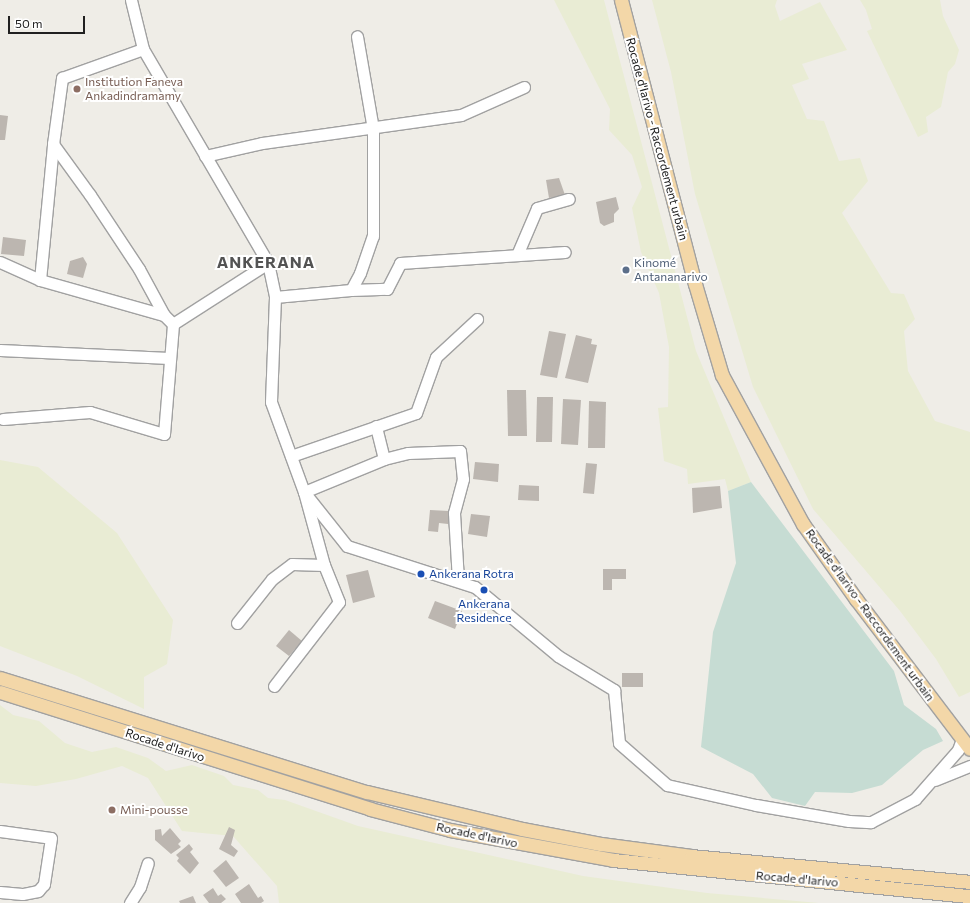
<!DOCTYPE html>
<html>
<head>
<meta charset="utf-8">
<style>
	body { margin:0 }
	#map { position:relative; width:970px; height:903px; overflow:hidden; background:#efede7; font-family:Commissioner,sans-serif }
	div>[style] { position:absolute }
	.farmland>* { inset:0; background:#e9ecd4 }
	.wetland>* { inset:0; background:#c6dcd3 }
	.building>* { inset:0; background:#bcb6b0 }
	.roads { filter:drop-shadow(1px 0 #a1a1a1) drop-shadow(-1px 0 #a1a1a1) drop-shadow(0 1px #a1a1a1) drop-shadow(0 -1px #a1a1a1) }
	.minor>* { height:11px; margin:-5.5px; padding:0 5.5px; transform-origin:5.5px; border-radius:5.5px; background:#fff }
	.major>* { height:13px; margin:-6.5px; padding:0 6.5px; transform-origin:6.5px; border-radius:6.5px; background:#f3d7a8 }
	.dots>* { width:11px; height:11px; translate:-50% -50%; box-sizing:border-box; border:2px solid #fff; border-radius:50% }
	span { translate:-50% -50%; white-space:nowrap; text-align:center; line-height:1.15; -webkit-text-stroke:4px #fff; paint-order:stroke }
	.education-label { font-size:12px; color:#785e54 }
	.left { translate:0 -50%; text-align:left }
	.street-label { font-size:12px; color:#202020 }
	.service-label { font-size:12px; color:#4e5e75 }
	.transit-label { font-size:12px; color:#164399 }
	.district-label { font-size:16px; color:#535353; font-weight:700; letter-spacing:1px }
	.scale { position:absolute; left:8px; top:16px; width:77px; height:18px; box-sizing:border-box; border:2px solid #202020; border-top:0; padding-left:5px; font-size:12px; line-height:14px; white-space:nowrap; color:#202020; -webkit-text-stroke:3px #fff; paint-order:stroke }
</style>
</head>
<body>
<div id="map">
	<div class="farmland">
		<div style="clip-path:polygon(554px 0,604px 0,696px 351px,751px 482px,728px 491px,725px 479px,688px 484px,687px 469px,664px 461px,658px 408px,668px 407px,669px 347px,659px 293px,641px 252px,632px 208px,642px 187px,632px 155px,609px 130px,610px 109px)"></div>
		<div style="clip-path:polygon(652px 0,777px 0,775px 6px,780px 21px,820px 2px,847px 50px,802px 64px,809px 79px,792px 85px,807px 119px,824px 121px,839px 161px,860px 158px,868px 181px,842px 213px,891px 293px,904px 294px,915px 319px,904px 331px,908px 371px,935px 421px,970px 432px,970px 692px,959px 697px,936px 659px,900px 611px,813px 509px,753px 387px,695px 194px,671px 72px)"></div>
		<div style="clip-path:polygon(854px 0,940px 0,943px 16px,959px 50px,955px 64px,948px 72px,941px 107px,926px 117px,928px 132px,918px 137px,867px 31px,872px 29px,866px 10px,860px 0)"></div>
		<div style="clip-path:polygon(0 460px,38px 467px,117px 533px,173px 620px,167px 664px,144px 677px,144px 709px,77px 676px,0 646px)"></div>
		<div style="clip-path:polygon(0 705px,13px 715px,39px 721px,65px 743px,92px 752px,116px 747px,148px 758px,166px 771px,192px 765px,224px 776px,233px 785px,258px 790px,268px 798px,285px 800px,358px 826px,583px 876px,707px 893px,819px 903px,279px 903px,277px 886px,233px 836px,182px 831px,148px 778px,122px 766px,76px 779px,36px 786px,0 783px)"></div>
	</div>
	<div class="wetland">
		<div style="clip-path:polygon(751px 482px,894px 671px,904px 705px,936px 729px,943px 741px,923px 750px,882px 785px,852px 793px,815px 792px,805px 806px,772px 798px,753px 774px,701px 747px,713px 632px,736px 563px,728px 491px)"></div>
	</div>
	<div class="building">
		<div style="clip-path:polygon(0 115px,8px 116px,5px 140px,0 140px)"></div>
		<div style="clip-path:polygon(559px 178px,565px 195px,549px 198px,546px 180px)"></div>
		<div style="clip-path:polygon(616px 197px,619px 209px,614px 214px,614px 222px,604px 226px,600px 223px,596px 202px)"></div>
		<div style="clip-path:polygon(3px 237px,26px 240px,24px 256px,1px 254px)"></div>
		<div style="clip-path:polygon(83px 257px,87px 264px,83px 278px,67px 274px,70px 261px)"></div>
		<div style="clip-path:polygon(549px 331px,566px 334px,557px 378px,540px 375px)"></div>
		<div style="clip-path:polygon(576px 335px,592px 339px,591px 344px,597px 345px,588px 383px,565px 378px)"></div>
		<div style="clip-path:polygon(507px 390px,526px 390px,527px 436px,508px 436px)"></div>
		<div style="clip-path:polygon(537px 397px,553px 397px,552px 442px,536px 442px)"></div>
		<div style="clip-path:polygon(563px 399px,581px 400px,578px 445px,561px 444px)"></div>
		<div style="clip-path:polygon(589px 401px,606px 402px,605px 448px,588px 448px)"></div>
		<div style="clip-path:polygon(475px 462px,499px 464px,498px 482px,473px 479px)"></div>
		<div style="clip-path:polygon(586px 463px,597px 464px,594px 494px,583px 493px)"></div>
		<div style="clip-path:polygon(519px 485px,539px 486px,539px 501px,518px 500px)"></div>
		<div style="clip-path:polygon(720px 486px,722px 508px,693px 513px,692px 488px)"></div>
		<div style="clip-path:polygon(430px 510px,449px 511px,448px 524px,439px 523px,438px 532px,428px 531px)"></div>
		<div style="clip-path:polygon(471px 514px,490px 516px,487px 537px,468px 534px)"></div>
		<div style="clip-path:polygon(603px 569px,626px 569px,626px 579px,612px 579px,612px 590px,603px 590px)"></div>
		<div style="clip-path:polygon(368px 570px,375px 597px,353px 603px,346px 575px)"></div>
		<div style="clip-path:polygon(435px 601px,462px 611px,455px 629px,428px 618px)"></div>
		<div style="clip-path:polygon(289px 630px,302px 641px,289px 656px,276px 646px)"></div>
		<div style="clip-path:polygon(622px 673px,643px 673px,643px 687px,622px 687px)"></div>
		<div style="clip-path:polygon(229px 827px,235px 830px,231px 845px,238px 851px,234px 857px,219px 849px)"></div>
		<div style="clip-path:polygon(170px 828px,181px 841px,178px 844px,181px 847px,171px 854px,155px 840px,155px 830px,161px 829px,162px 836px)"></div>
		<div style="clip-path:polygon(189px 844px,193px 849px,190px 852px,199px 863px,190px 874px,177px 861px,179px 858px,176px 855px)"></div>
		<div style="clip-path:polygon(226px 860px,239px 878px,226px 887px,213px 871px)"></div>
		<div style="clip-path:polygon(249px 884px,258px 898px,261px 896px,264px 901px,261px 903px,241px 903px,235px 894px)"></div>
		<div style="clip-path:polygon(213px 888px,218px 896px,221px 894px,226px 899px,221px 903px,209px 903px,203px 895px)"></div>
		<div style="clip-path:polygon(193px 896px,196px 903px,180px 903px,179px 901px)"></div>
	</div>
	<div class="roads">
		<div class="minor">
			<div style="left:131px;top:0;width:50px;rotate:76.2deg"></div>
			<div style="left:143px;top:49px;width:248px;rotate:59.7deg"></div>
			<div style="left:268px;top:263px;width:35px;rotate:78deg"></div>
			<div style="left:275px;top:297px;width:105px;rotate:92.2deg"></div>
			<div style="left:271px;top:402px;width:96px;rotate:69.9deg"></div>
			<div style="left:304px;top:492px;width:69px;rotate:51.5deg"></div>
			<div style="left:347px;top:546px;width:134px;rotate:17.8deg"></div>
			<div style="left:475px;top:587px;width:108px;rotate:39.7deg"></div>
			<div style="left:558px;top:656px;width:66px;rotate:31.3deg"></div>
			<div style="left:614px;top:690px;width:53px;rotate:84.6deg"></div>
			<div style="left:619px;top:743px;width:64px;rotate:41.2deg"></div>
			<div style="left:667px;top:785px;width:91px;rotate:12.7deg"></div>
			<div style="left:756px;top:805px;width:94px;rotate:9.8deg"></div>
			<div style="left:849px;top:821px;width:22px;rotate:3deg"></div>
			<div style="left:871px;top:822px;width:50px;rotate:-27.6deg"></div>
			<div style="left:915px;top:799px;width:65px;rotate:-48.7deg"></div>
			<div style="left:958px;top:750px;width:12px;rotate:-70deg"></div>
			<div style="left:205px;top:156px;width:58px;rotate:-12.8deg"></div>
			<div style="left:262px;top:143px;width:201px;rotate:-8deg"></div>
			<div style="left:461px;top:115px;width:69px;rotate:-24deg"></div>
			<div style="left:517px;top:255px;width:51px;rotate:-66.9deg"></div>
			<div style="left:537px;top:208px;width:33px;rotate:-16deg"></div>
			<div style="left:0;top:262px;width:44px;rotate:24.2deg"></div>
			<div style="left:40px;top:280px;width:129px;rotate:15.8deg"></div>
			<div style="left:40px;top:280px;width:137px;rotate:-84.5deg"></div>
			<div style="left:351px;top:290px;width:36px;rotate:-2deg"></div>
			<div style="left:387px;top:289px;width:29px;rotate:-63deg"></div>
			<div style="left:400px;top:263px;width:165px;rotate:-3.8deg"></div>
			<div style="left:275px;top:297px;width:76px;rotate:-5.3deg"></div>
			<div style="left:351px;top:290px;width:19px;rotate:-62deg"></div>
			<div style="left:360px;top:273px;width:39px;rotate:-71deg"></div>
			<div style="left:373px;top:236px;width:107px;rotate:-90deg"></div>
			<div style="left:373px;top:129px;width:94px;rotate:-99.8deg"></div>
			<div style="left:173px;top:324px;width:113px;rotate:-32.7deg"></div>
			<div style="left:0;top:350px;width:169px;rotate:2.7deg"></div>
			<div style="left:3px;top:419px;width:87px;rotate:-4.6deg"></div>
			<div style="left:90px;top:412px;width:77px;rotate:16.6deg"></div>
			<div style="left:164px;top:434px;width:110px;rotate:-85.3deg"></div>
			<div style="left:173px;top:324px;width:13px;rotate:-135deg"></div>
			<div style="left:164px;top:315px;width:52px;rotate:-118.5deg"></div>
			<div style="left:139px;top:269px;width:89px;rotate:-123.5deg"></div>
			<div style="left:90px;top:195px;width:63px;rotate:-126deg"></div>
			<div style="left:53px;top:144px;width:67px;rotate:-82.2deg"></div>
			<div style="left:62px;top:78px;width:86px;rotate:-19.7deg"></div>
			<div style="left:291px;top:456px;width:132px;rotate:-19deg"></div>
			<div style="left:416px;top:413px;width:59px;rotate:-70.3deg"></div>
			<div style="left:436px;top:357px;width:56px;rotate:-42.8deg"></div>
			<div style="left:384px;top:459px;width:25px;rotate:-14deg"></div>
			<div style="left:408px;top:453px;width:52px;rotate:-2.2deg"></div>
			<div style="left:460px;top:451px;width:28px;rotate:84deg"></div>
			<div style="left:463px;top:479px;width:35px;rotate:105deg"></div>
			<div style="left:454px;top:513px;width:68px;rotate:86.6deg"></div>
			<div style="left:237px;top:623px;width:56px;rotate:-51.5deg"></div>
			<div style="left:272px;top:579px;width:25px;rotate:-37deg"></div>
			<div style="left:292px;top:564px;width:32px;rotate:2deg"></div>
			<div style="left:324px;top:565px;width:76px;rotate:-105.3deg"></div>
			<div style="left:304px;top:492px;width:87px;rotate:-22.4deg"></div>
			<div style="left:384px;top:459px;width:34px;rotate:-104deg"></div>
			<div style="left:274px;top:686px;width:106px;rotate:-52.3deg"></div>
			<div style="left:339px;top:602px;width:40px;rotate:-112deg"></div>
			<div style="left:935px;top:780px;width:38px;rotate:-22deg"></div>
			<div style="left:0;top:831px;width:51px;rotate:7.8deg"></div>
			<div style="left:51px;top:838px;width:47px;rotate:98.7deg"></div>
			<div style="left:44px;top:884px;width:9px;rotate:131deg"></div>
			<div style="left:38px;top:891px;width:16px;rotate:169deg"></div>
			<div style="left:22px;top:894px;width:22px;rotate:-175deg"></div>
			<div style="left:130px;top:903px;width:19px;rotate:-58deg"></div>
			<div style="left:140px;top:887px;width:25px;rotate:-72deg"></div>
		</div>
		<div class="major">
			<div style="left:621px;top:0;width:293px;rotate:75.4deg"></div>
			<div style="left:695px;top:284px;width:95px;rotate:73.5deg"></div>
			<div style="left:722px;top:375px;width:170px;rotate:61.5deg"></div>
			<div style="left:803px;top:524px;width:92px;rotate:54.8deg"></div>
			<div style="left:856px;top:599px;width:188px;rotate:52.8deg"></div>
			<div style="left:0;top:678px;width:384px;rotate:17.3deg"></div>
			<div style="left:367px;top:792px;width:159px;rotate:13.4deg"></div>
			<div style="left:522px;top:829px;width:80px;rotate:10.8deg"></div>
			<div style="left:601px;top:844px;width:91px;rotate:7.6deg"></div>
			<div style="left:691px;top:856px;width:280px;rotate:5.3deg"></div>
			<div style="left:0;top:692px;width:388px;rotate:17.5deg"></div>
			<div style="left:370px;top:809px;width:83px;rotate:14.7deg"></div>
			<div style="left:450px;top:830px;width:166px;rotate:10.4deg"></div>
			<div style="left:613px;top:860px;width:359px;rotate:5.8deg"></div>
		</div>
	</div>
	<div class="dots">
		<div style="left:77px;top:89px;background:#8d6e63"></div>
		<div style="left:626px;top:270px;background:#5c6f8a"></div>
		<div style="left:421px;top:574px;background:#1a4fb4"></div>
		<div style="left:484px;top:590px;background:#1a4fb4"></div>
		<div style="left:112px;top:810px;background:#8d6e63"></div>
	</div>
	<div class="education-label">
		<span class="left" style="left:85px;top:89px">Institution Faneva<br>Ankadindramamy</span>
		<span class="left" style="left:120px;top:810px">Mini-pousse</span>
	</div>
	<div class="street-label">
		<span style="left:657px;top:139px;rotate:75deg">Rocade d'Iarivo - Raccordement urbain</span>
		<span style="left:870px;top:615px;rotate:54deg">Rocade d'Iarivo - Raccordement urbain</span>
		<span style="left:165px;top:745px;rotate:18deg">Rocade d'Iarivo</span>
		<span style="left:477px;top:835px;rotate:12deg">Rocade d'Iarivo</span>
		<span style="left:797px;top:879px;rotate:5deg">Rocade d'Iarivo</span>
	</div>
	<div class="service-label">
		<span class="left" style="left:634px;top:270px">Kinomé<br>Antananarivo</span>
	</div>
	<div class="transit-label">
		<span class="left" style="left:429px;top:574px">Ankerana Rotra</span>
		<span style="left:484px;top:611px">Ankerana<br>Residence</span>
	</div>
	<div class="district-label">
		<span style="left:266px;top:262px">ANKERANA</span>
	</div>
	<div class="scale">50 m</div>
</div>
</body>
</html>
